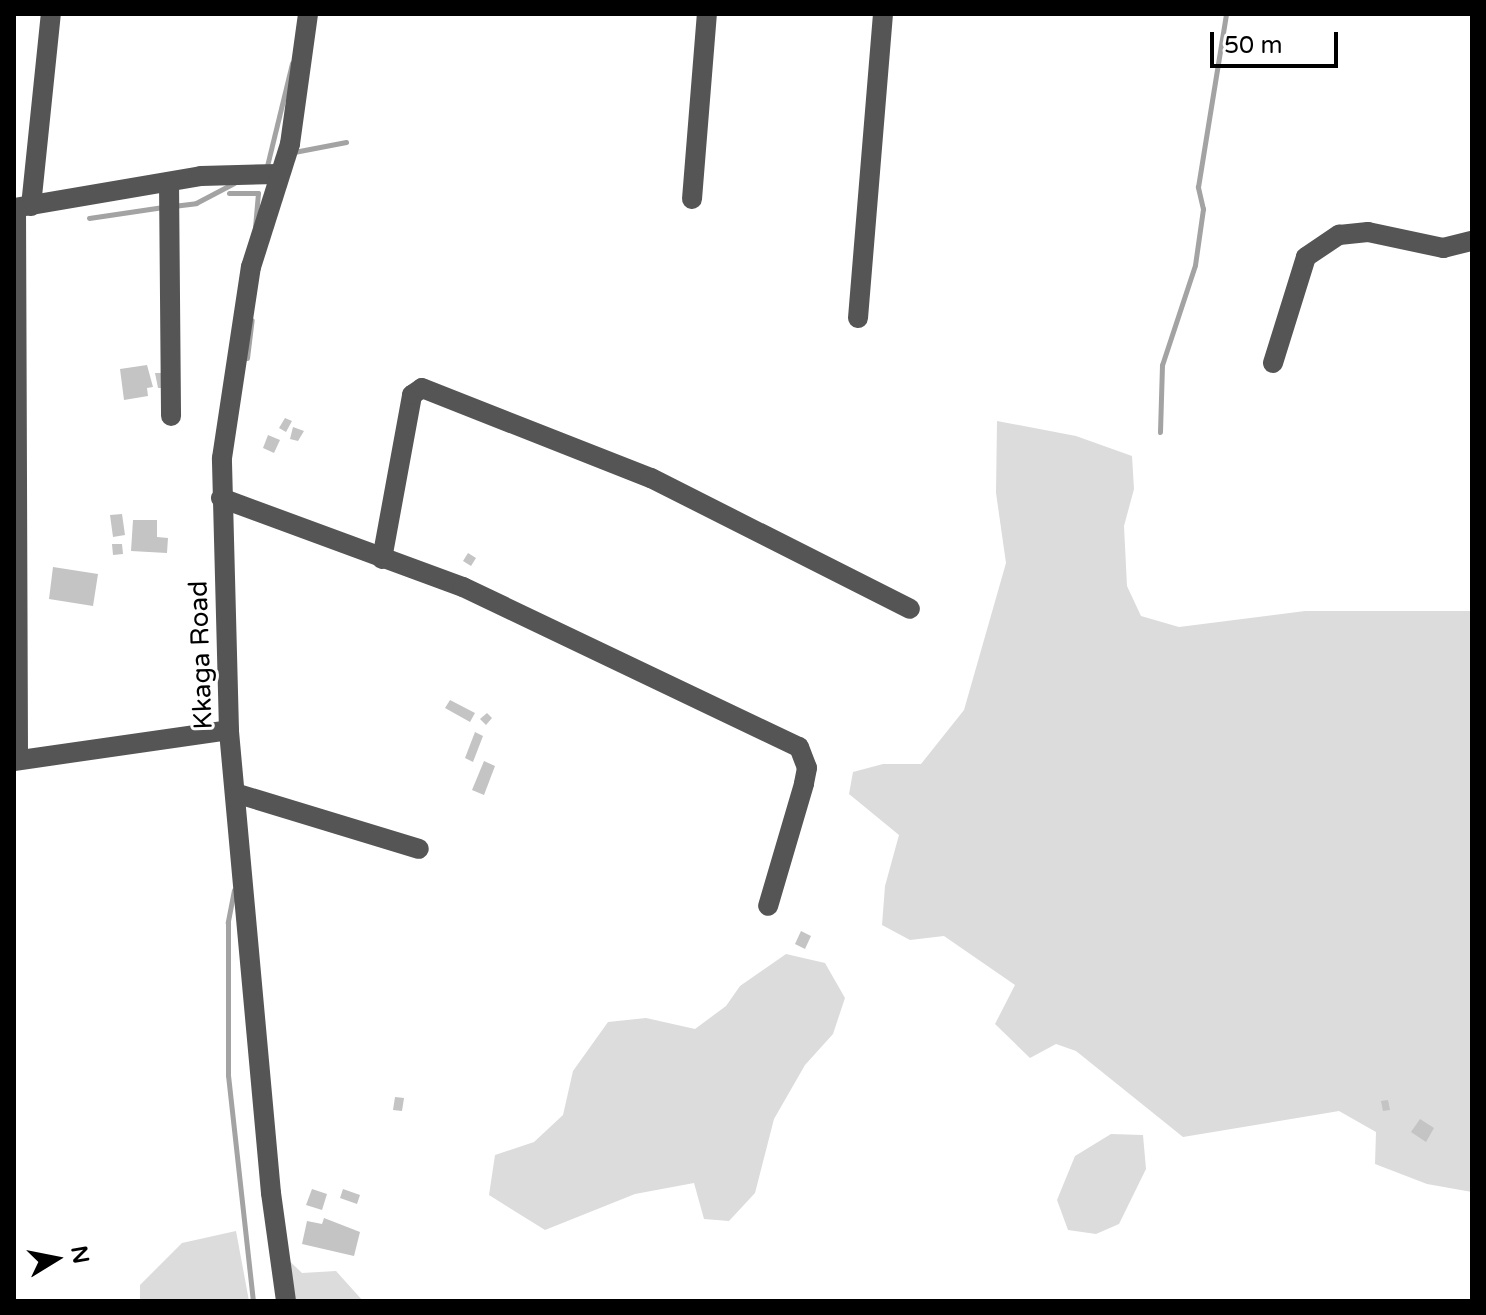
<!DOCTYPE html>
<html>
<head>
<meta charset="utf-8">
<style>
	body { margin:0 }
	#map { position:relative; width:1486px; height:1315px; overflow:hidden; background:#fff; font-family:"Varela Round",sans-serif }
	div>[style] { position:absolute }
	.green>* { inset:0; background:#dcdcdc }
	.stream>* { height:5px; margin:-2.5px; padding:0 2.5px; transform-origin:2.5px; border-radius:2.5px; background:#a3a3a3 }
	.building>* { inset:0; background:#c4c4c4 }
	.minor>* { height:20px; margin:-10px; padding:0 10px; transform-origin:10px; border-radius:10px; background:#555 }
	span { translate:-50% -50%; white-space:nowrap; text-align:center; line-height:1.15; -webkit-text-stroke:6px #fff; paint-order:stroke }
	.street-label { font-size:26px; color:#000 }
	.frame { position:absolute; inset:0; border:16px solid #000; pointer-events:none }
	.north { position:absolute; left:16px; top:1219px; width:80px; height:80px; -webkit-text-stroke:6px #fff; paint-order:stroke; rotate:80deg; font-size:22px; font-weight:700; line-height:32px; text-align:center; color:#000 }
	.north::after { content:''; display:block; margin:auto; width:28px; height:36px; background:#000; clip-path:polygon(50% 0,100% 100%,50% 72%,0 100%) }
	.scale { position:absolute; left:1210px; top:32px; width:128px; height:36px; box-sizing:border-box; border:4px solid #000; border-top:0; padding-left:10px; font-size:24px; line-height:28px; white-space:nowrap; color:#000; -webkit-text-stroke:6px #fff; paint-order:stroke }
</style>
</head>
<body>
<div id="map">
	<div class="green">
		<div style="clip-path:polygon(997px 421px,1076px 436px,1132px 456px,1134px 489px,1124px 526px,1127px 586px,1141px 616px,1179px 627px,1305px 611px,1472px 611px,1472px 1192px,1427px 1184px,1375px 1164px,1376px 1132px,1339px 1111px,1183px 1137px,1076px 1051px,1056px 1044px,1030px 1058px,995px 1024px,1015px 985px,944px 936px,910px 940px,882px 925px,885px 886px,899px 835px,849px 794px,853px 772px,883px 764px,921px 764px,964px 710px,1006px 563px,996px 493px)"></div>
		<div style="clip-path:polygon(786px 954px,825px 963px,845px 998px,833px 1034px,805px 1065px,774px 1119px,755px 1193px,729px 1221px,704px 1219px,694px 1183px,635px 1194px,545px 1230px,489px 1195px,495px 1155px,534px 1142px,563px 1115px,573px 1071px,608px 1022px,646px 1018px,695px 1029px,726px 1006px,740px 986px)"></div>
		<div style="clip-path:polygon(1111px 1134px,1143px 1135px,1146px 1169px,1119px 1224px,1096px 1234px,1068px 1230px,1057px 1200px,1075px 1156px)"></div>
		<div style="clip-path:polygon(236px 1231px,249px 1301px,140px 1301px,140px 1285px,182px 1243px)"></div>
		<div style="clip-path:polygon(278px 1250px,302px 1273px,336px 1271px,363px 1301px,284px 1301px)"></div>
	</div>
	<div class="stream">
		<div style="left:294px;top:152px;width:53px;rotate:-10.9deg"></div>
		<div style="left:266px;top:170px;width:110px;rotate:-76.3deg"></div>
		<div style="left:229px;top:193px;width:29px"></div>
		<div style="left:258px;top:193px;width:33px;rotate:95deg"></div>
		<div style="left:173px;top:206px;width:23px;rotate:-7deg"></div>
		<div style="left:196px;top:203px;width:43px;rotate:-27.8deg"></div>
		<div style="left:89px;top:218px;width:75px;rotate:-8.5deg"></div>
		<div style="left:247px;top:358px;width:38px;rotate:-83deg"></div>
		<div style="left:1160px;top:432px;width:67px;rotate:-88.3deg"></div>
		<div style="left:1162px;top:365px;width:105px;rotate:-71.7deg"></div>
		<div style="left:1195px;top:265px;width:57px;rotate:-81.9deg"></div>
		<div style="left:1203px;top:209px;width:23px;rotate:-103deg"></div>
		<div style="left:1198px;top:187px;width:175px;rotate:-80.8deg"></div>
		<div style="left:234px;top:890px;width:33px;rotate:101deg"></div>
		<div style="left:228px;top:922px;width:153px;rotate:90deg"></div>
		<div style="left:228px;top:1075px;width:227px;rotate:83.7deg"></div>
	</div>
	<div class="building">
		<div style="clip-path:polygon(147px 365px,153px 387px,147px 388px,148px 396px,124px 400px,120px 369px)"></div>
		<div style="clip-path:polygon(155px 373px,161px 373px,163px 388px,158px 388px)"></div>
		<div style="clip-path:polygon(285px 418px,292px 421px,286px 432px,279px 428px)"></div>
		<div style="clip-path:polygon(293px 427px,304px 431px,298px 441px,290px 439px)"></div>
		<div style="clip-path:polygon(268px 435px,280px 440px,274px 453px,263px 448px)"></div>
		<div style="clip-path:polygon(122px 514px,125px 535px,113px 537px,110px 515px)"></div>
		<div style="clip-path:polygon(133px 520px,157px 520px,157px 537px,168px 538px,167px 553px,131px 551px)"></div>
		<div style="clip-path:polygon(112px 544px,122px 544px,123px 554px,113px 555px)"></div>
		<div style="clip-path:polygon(468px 553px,476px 558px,471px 566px,463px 561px)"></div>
		<div style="clip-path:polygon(53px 567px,98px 574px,93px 606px,49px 599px)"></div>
		<div style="clip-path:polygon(450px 700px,475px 713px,470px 722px,445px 708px)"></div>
		<div style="clip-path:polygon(487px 713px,492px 718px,486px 725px,480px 719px)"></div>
		<div style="clip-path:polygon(475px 732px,483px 736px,473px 762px,465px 758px)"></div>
		<div style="clip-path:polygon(484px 761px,495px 766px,484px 795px,472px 790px)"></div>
		<div style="clip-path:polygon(801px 931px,811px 936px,805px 949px,795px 944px)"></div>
		<div style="clip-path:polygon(395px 1097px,404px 1098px,402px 1111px,393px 1110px)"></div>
		<div style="clip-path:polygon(1388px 1100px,1390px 1110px,1383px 1111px,1381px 1101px)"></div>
		<div style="clip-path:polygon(1420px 1119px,1434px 1128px,1426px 1142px,1411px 1132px)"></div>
		<div style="clip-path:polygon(312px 1189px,327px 1194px,322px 1210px,306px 1205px)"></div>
		<div style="clip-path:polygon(343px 1189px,360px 1195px,357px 1204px,340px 1198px)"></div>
		<div style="clip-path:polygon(324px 1218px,360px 1232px,354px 1256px,302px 1244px,307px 1221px,322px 1224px)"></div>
	</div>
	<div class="minor">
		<div style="left:169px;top:182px;width:234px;rotate:89.5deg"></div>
		<div style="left:692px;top:199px;width:186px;rotate:-85.4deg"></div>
		<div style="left:31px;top:206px;width:193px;rotate:-84.1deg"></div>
		<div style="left:14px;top:208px;width:190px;rotate:-9.7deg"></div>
		<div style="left:201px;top:176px;width:77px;rotate:-1.5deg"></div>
		<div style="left:16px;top:208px;width:552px;rotate:89.79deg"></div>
		<div style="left:858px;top:318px;width:305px;rotate:-85.3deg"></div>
		<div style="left:1273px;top:363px;width:111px;rotate:-72.7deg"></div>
		<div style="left:1306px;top:257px;width:40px;rotate:-34deg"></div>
		<div style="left:1339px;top:235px;width:29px;rotate:-6deg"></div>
		<div style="left:1368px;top:232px;width:77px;rotate:12deg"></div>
		<div style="left:1443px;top:248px;width:30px;rotate:-14deg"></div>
		<div style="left:221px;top:498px;width:258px;rotate:20.2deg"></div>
		<div style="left:463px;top:587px;width:372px;rotate:25.5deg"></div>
		<div style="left:799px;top:747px;width:22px;rotate:69deg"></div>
		<div style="left:807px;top:768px;width:16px;rotate:101deg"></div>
		<div style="left:804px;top:784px;width:127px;rotate:106.4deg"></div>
		<div style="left:382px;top:559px;width:167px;rotate:-79.6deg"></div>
		<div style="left:412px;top:395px;width:12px;rotate:-35deg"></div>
		<div style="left:422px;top:388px;width:246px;rotate:21.5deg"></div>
		<div style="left:651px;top:478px;width:290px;rotate:26.8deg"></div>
		<div style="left:14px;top:761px;width:217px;rotate:-8.2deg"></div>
		<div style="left:235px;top:793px;width:192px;rotate:16.9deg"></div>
		<div style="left:286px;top:1301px;width:109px;rotate:-97.9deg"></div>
		<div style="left:271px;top:1193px;width:465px;rotate:-95.2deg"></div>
		<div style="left:229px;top:730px;width:272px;rotate:-91.5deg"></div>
		<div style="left:222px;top:458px;width:193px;rotate:-81.4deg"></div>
		<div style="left:251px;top:267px;width:129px;rotate:-72.4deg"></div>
		<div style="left:290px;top:144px;width:131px;rotate:-82.1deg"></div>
	</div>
	<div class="street-label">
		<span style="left:201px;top:655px;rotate:-92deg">Kkaga Road</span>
	</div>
	<div class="frame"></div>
	<div class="north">N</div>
	<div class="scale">50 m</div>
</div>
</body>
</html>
